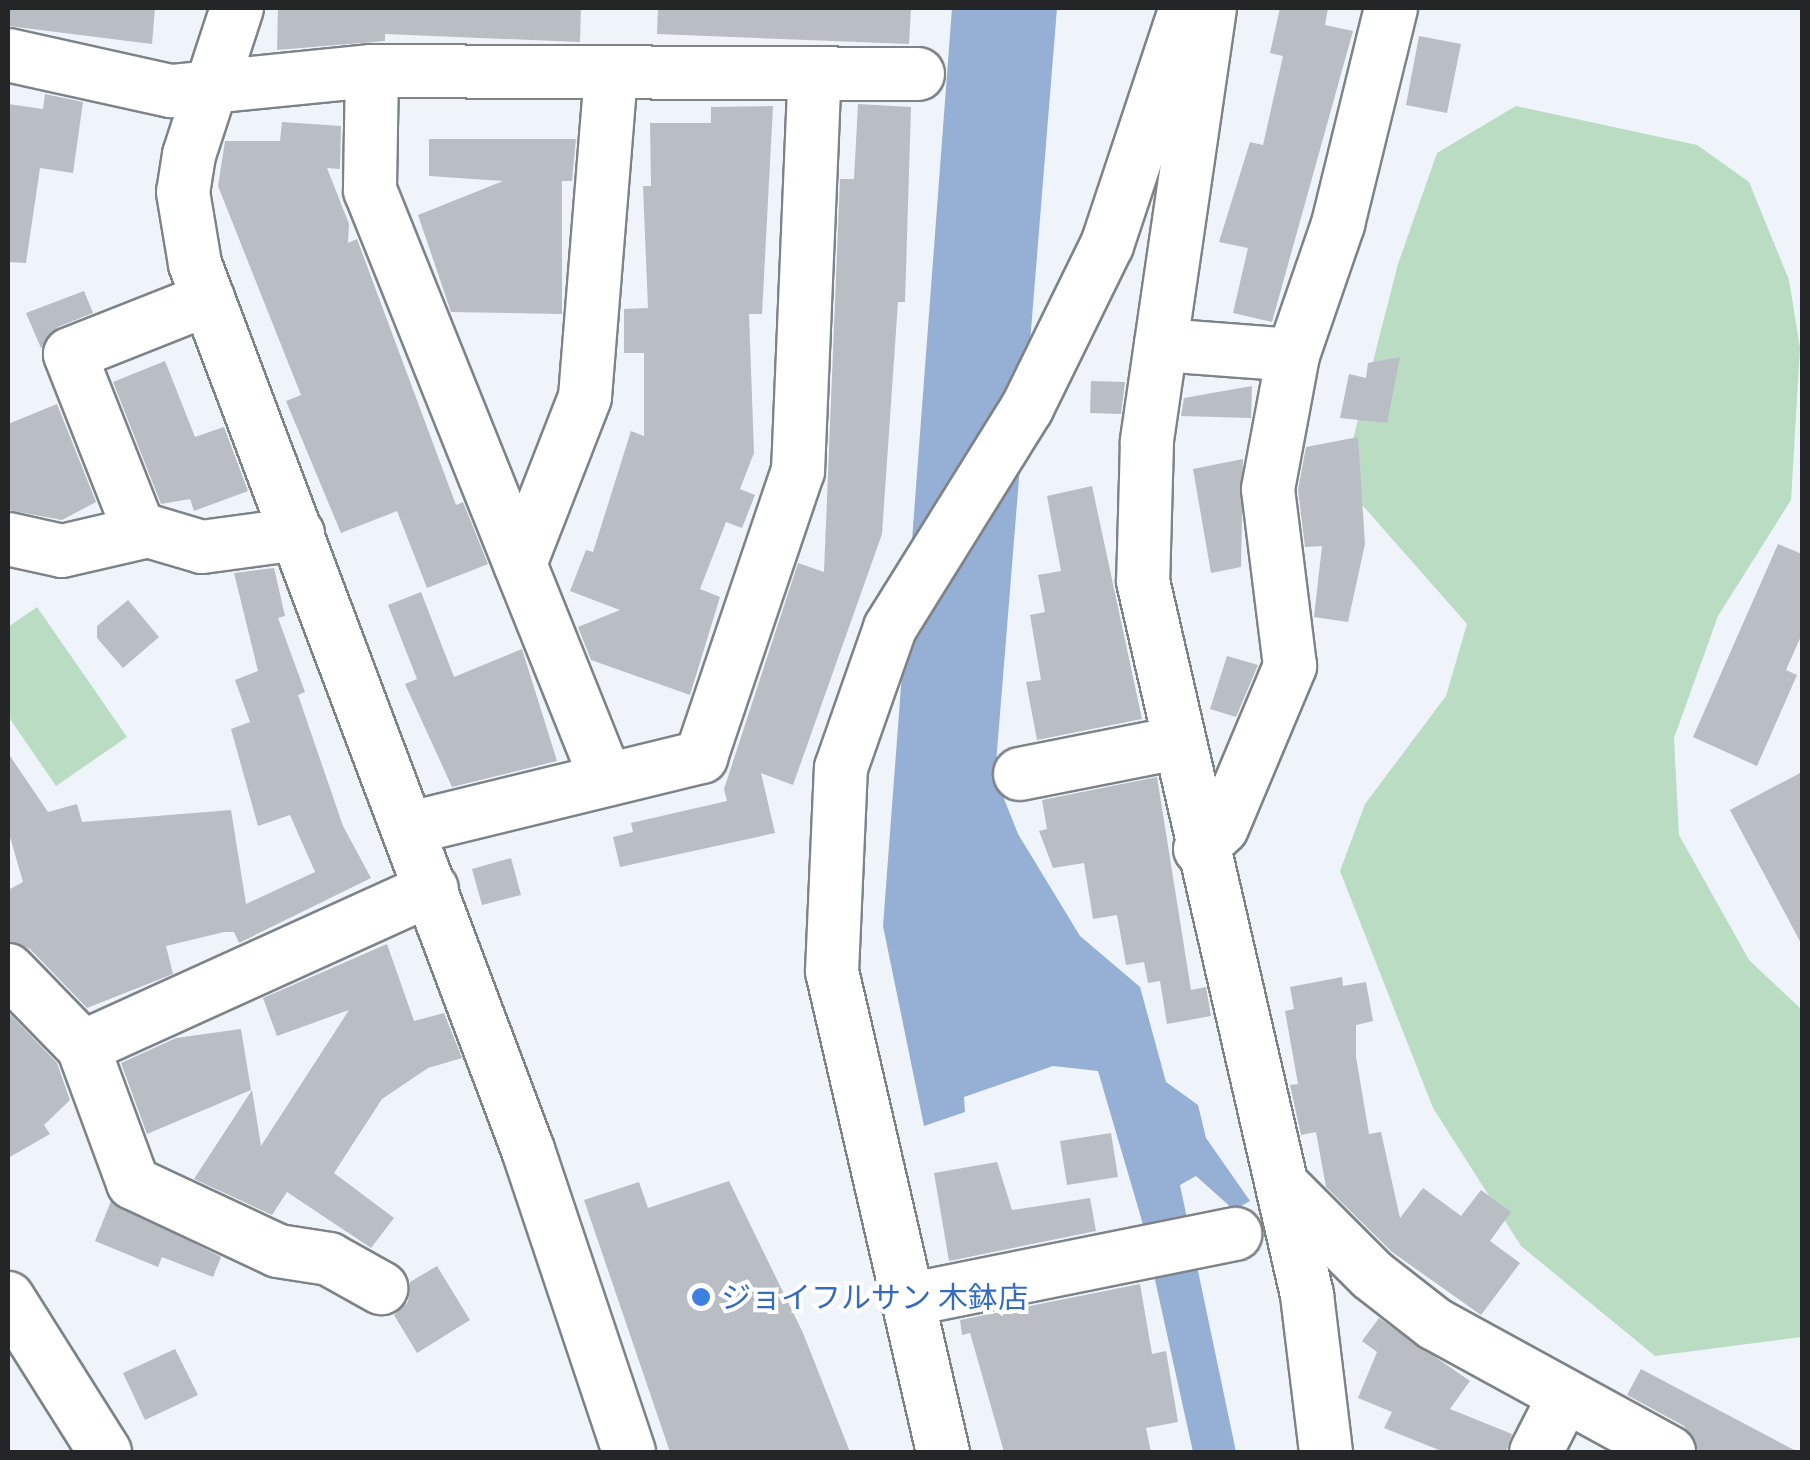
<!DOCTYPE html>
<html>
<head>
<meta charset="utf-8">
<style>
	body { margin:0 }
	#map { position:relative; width:1810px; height:1460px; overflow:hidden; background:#eef4fa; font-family:"IBM Plex Serif","Noto Sans JP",serif }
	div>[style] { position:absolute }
	.green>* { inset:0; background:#b9dcc3 }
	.water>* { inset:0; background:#96afd4 }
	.building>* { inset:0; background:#b8bec3 }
	.roads { filter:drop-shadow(2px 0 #7e8388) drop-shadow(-2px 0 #7e8388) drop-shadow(0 2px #7e8388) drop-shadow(0 -2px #7e8388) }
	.minor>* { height:52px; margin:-26px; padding:0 26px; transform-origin:26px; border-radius:26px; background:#fff }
	.dots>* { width:28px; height:28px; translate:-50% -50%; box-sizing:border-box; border:5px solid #fff; border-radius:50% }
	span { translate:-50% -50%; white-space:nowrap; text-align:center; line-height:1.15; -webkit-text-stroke:8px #fff; paint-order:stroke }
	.shop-label { font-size:30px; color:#366cbe }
	.left { translate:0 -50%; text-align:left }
	.frame { position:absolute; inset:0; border:10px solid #232527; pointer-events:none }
</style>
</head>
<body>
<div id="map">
	<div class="green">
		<div style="clip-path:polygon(1516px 106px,1697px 145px,1749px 182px,1789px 280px,1800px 348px,1791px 500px,1718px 616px,1674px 738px,1679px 835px,1749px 960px,1802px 1010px,1802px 1337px,1655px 1356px,1521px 1246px,1433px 1108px,1340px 871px,1365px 804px,1446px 696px,1467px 624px,1342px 482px,1398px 264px,1437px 153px)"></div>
		<div style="clip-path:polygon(37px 607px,127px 737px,56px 786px,8px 716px,8px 627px)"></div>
	</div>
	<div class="water">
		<div style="clip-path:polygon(952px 8px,1057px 8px,995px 776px,1018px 834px,1080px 936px,1140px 987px,1166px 1082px,1198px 1105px,1206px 1138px,1250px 1201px,1234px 1210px,1196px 1176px,1180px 1185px,1236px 1452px,1193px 1452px,1142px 1221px,1098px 1071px,1053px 1066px,964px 1097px,965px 1112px,924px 1126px,883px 926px)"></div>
	</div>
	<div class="building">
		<div style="clip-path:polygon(8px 8px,155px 8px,152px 44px,8px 26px)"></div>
		<div style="clip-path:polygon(278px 8px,581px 8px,580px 42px,385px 34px,385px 41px,277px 50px)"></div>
		<div style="clip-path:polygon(658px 8px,911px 8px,909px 44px,657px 34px)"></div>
		<div style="clip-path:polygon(1280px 8px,1328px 8px,1325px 25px,1353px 31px,1272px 322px,1233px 313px,1248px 248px,1219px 242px,1250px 142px,1263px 145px,1283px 56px,1270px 53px)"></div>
		<div style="clip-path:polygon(1419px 36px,1461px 44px,1447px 113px,1406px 105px)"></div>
		<div style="clip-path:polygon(45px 94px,83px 102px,73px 173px,40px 168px,26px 263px,8px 262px,8px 104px,43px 109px)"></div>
		<div style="clip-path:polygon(858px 104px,911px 107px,905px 302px,898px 302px,882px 534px,793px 785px,761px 773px,775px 833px,620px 867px,613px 837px,633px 832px,631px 823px,727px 801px,724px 789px,798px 563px,824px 572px,840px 179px,854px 179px)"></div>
		<div style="clip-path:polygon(773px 106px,762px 314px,749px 314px,754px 453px,740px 489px,755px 495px,742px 528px,726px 522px,700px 589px,720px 597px,690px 695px,591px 660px,578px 627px,620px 610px,570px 591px,586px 550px,593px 552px,631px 431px,644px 436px,644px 353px,624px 353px,624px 309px,648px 308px,643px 186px,651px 186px,650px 123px,711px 123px,711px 107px)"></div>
		<div style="clip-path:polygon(282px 122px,341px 126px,340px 169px,327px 168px,349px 224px,348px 243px,357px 239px,456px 505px,463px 502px,488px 564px,427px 588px,397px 511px,341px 533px,286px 401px,301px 395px,218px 186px,225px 141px,280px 141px)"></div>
		<div style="clip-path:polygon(429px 139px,576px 139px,572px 181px,562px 181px,562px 314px,451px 312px,418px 215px,503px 181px,429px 176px)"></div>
		<div style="clip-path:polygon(84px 291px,93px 313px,58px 327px,41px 348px,26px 313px)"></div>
		<div style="clip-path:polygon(1400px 357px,1387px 423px,1340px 418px,1349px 374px,1366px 378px,1368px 363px)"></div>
		<div style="clip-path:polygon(165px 361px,195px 437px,224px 427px,248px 491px,194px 511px,190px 499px,161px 504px,113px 382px)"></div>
		<div style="clip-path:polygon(1091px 381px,1125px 382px,1121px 414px,1090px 413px)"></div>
		<div style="clip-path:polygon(1252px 386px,1251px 418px,1181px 416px,1184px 398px)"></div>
		<div style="clip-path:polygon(57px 404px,96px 502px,62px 520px,8px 510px,8px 424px)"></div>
		<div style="clip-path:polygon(1358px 437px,1365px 544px,1348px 622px,1314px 617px,1322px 546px,1305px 547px,1298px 490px,1306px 447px)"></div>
		<div style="clip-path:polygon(1243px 459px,1241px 567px,1211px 573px,1193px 469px)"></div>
		<div style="clip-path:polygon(1092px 486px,1142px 719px,1037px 740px,1026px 682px,1041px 680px,1030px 615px,1045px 612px,1038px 575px,1061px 571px,1047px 496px)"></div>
		<div style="clip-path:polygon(1778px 544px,1802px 554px,1802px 634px,1786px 670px,1797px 675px,1757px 766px,1693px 737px)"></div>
		<div style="clip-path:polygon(274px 568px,285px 616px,278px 618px,305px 692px,298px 695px,343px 826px,371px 878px,239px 943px,234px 932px,224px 932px,166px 946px,173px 974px,87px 1008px,30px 949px,8px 941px,8px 890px,23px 882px,8px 830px,8px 753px,48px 812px,77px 804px,82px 822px,231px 810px,246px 904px,315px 872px,290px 815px,258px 826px,231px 729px,250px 722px,235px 680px,258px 671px,234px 573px)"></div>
		<div style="clip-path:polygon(421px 592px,454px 677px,522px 649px,557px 761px,452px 787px,405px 684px,417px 679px,388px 605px)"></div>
		<div style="clip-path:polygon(128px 600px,159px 637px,123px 668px,97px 638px,97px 626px)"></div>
		<div style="clip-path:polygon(1227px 656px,1258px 665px,1236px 717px,1210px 709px)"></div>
		<div style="clip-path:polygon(1802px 772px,1802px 945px,1730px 810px)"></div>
		<div style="clip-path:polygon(1157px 777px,1191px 990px,1206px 987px,1211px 1016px,1167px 1024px,1160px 981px,1148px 983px,1144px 962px,1126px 965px,1117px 915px,1093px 919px,1084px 863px,1053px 868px,1039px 831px,1047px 829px,1042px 800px)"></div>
		<div style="clip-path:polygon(511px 858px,521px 895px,482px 905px,472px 869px)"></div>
		<div style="clip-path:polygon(387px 944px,414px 1021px,444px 1013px,462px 1058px,428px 1068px,382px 1099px,334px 1173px,394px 1218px,371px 1248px,287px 1192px,272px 1215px,194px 1179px,252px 1090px,261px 1146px,349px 1010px,277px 1036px,263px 998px)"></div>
		<div style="clip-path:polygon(1342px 977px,1343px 986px,1366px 982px,1373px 1021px,1356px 1025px,1356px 1057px,1369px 1134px,1381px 1132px,1400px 1218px,1423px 1188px,1461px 1216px,1481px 1190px,1511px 1212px,1490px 1241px,1520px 1263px,1481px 1315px,1392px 1252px,1326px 1187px,1316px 1132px,1301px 1135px,1290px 1085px,1298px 1084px,1285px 1011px,1294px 1009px,1290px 987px)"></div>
		<div style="clip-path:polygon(8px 1012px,57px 1063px,70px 1100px,44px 1125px,50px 1134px,8px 1158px)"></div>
		<div style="clip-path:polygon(241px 1029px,251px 1090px,147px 1134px,121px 1063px,176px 1038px)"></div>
		<div style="clip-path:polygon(1111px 1133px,1118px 1177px,1067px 1185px,1060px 1141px)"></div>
		<div style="clip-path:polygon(997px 1162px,1012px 1210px,1090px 1198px,1096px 1231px,949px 1261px,934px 1173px)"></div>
		<div style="clip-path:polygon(729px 1181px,803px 1333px,850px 1452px,670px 1452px,584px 1200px,639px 1182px,648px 1208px)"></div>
		<div style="clip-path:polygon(111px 1201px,221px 1257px,213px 1277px,162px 1257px,158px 1267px,95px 1241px)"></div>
		<div style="clip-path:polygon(437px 1266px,470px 1320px,417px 1353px,394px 1315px,408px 1302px,410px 1282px)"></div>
		<div style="clip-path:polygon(1140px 1284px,1152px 1354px,1166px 1351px,1178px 1422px,1146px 1428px,1151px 1452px,1004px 1452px,970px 1333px,962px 1335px,960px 1320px)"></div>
		<div style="clip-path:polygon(1379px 1318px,1470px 1381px,1450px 1409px,1512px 1434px,1506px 1452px,1444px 1452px,1384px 1428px,1392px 1412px,1358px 1398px,1377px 1352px,1362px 1341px)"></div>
		<div style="clip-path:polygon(175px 1349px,198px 1395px,145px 1420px,123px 1373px)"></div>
		<div style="clip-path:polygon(1641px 1369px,1798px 1452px,1699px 1452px,1684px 1426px,1627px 1395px)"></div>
	</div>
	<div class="roads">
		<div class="minor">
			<div style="left:237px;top:8px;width:155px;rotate:108.1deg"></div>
			<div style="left:189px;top:155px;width:37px;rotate:99deg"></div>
			<div style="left:183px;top:192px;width:73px;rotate:80.5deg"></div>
			<div style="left:195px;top:264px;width:947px;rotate:69.4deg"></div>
			<div style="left:528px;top:1150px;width:318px;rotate:71.5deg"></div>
			<div style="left:1210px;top:8px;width:439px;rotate:98.3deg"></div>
			<div style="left:1147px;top:442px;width:139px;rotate:91.6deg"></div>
			<div style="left:1143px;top:581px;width:733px;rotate:77.06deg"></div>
			<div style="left:1307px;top:1295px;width:158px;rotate:83.1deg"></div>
			<div style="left:8px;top:55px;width:167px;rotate:12.5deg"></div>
			<div style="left:171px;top:91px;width:202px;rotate:-5.7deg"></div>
			<div style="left:372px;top:71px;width:546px;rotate:0.31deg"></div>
			<div style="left:372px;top:71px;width:119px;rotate:91deg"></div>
			<div style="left:370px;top:190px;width:631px;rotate:68.15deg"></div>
			<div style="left:1161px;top:345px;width:132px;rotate:4.3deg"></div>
			<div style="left:140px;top:532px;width:191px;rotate:-111.5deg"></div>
			<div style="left:70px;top:354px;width:149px;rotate:-21.6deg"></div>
			<div style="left:8px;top:539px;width:55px;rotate:12.5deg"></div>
			<div style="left:62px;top:551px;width:88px;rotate:-13.1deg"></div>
			<div style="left:148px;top:531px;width:56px;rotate:16.5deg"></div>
			<div style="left:202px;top:547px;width:97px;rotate:-7.7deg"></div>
			<div style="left:520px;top:564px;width:179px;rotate:-68.7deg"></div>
			<div style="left:585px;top:397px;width:325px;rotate:-85.4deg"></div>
			<div style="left:1020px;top:774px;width:160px;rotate:-11.2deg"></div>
			<div style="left:410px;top:828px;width:300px;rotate:-13.7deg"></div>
			<div style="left:701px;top:757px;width:302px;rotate:-71.3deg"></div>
			<div style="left:798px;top:471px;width:398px;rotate:-87.6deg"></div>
			<div style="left:1200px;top:849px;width:30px;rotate:-44deg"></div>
			<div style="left:1222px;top:828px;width:176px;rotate:-67.2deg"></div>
			<div style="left:1290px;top:666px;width:178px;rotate:-97.1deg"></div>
			<div style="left:1268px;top:489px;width:136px;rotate:-79.4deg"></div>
			<div style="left:1293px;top:355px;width:139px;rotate:-71deg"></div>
			<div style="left:1338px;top:224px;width:222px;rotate:-76.2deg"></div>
			<div style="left:8px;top:970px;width:107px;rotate:45.8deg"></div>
			<div style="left:83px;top:1047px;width:145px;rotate:69.8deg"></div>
			<div style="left:133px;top:1183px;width:160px;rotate:25.1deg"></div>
			<div style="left:278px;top:1251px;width:52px;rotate:8.9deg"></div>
			<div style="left:329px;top:1259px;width:60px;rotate:29.1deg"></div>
			<div style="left:83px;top:1047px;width:383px;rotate:-24.4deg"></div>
			<div style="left:1284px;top:1187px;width:124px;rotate:45deg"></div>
			<div style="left:1372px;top:1275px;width:80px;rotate:37.9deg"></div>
			<div style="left:1435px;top:1324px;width:267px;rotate:28.7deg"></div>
			<div style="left:8px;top:1298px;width:182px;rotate:57.8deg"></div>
			<div style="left:907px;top:1300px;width:335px;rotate:-11.4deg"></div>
			<div style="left:943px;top:1452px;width:493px;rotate:-103deg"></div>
			<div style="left:832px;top:972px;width:204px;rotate:-87.5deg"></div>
			<div style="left:841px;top:768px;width:148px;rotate:-70.7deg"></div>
			<div style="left:890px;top:628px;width:259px;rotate:-58.1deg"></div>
			<div style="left:1027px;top:408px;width:182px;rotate:-63.9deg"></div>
			<div style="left:1107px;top:245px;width:250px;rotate:-71.6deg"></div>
			<div style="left:1536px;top:1452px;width:62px;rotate:-63deg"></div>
		</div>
	</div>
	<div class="dots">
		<div style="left:701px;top:1297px;background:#3f7fe0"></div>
	</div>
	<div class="shop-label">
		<span class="left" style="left:721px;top:1297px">ジョイフルサン 木鉢店</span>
	</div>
	<div class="frame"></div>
</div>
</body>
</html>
